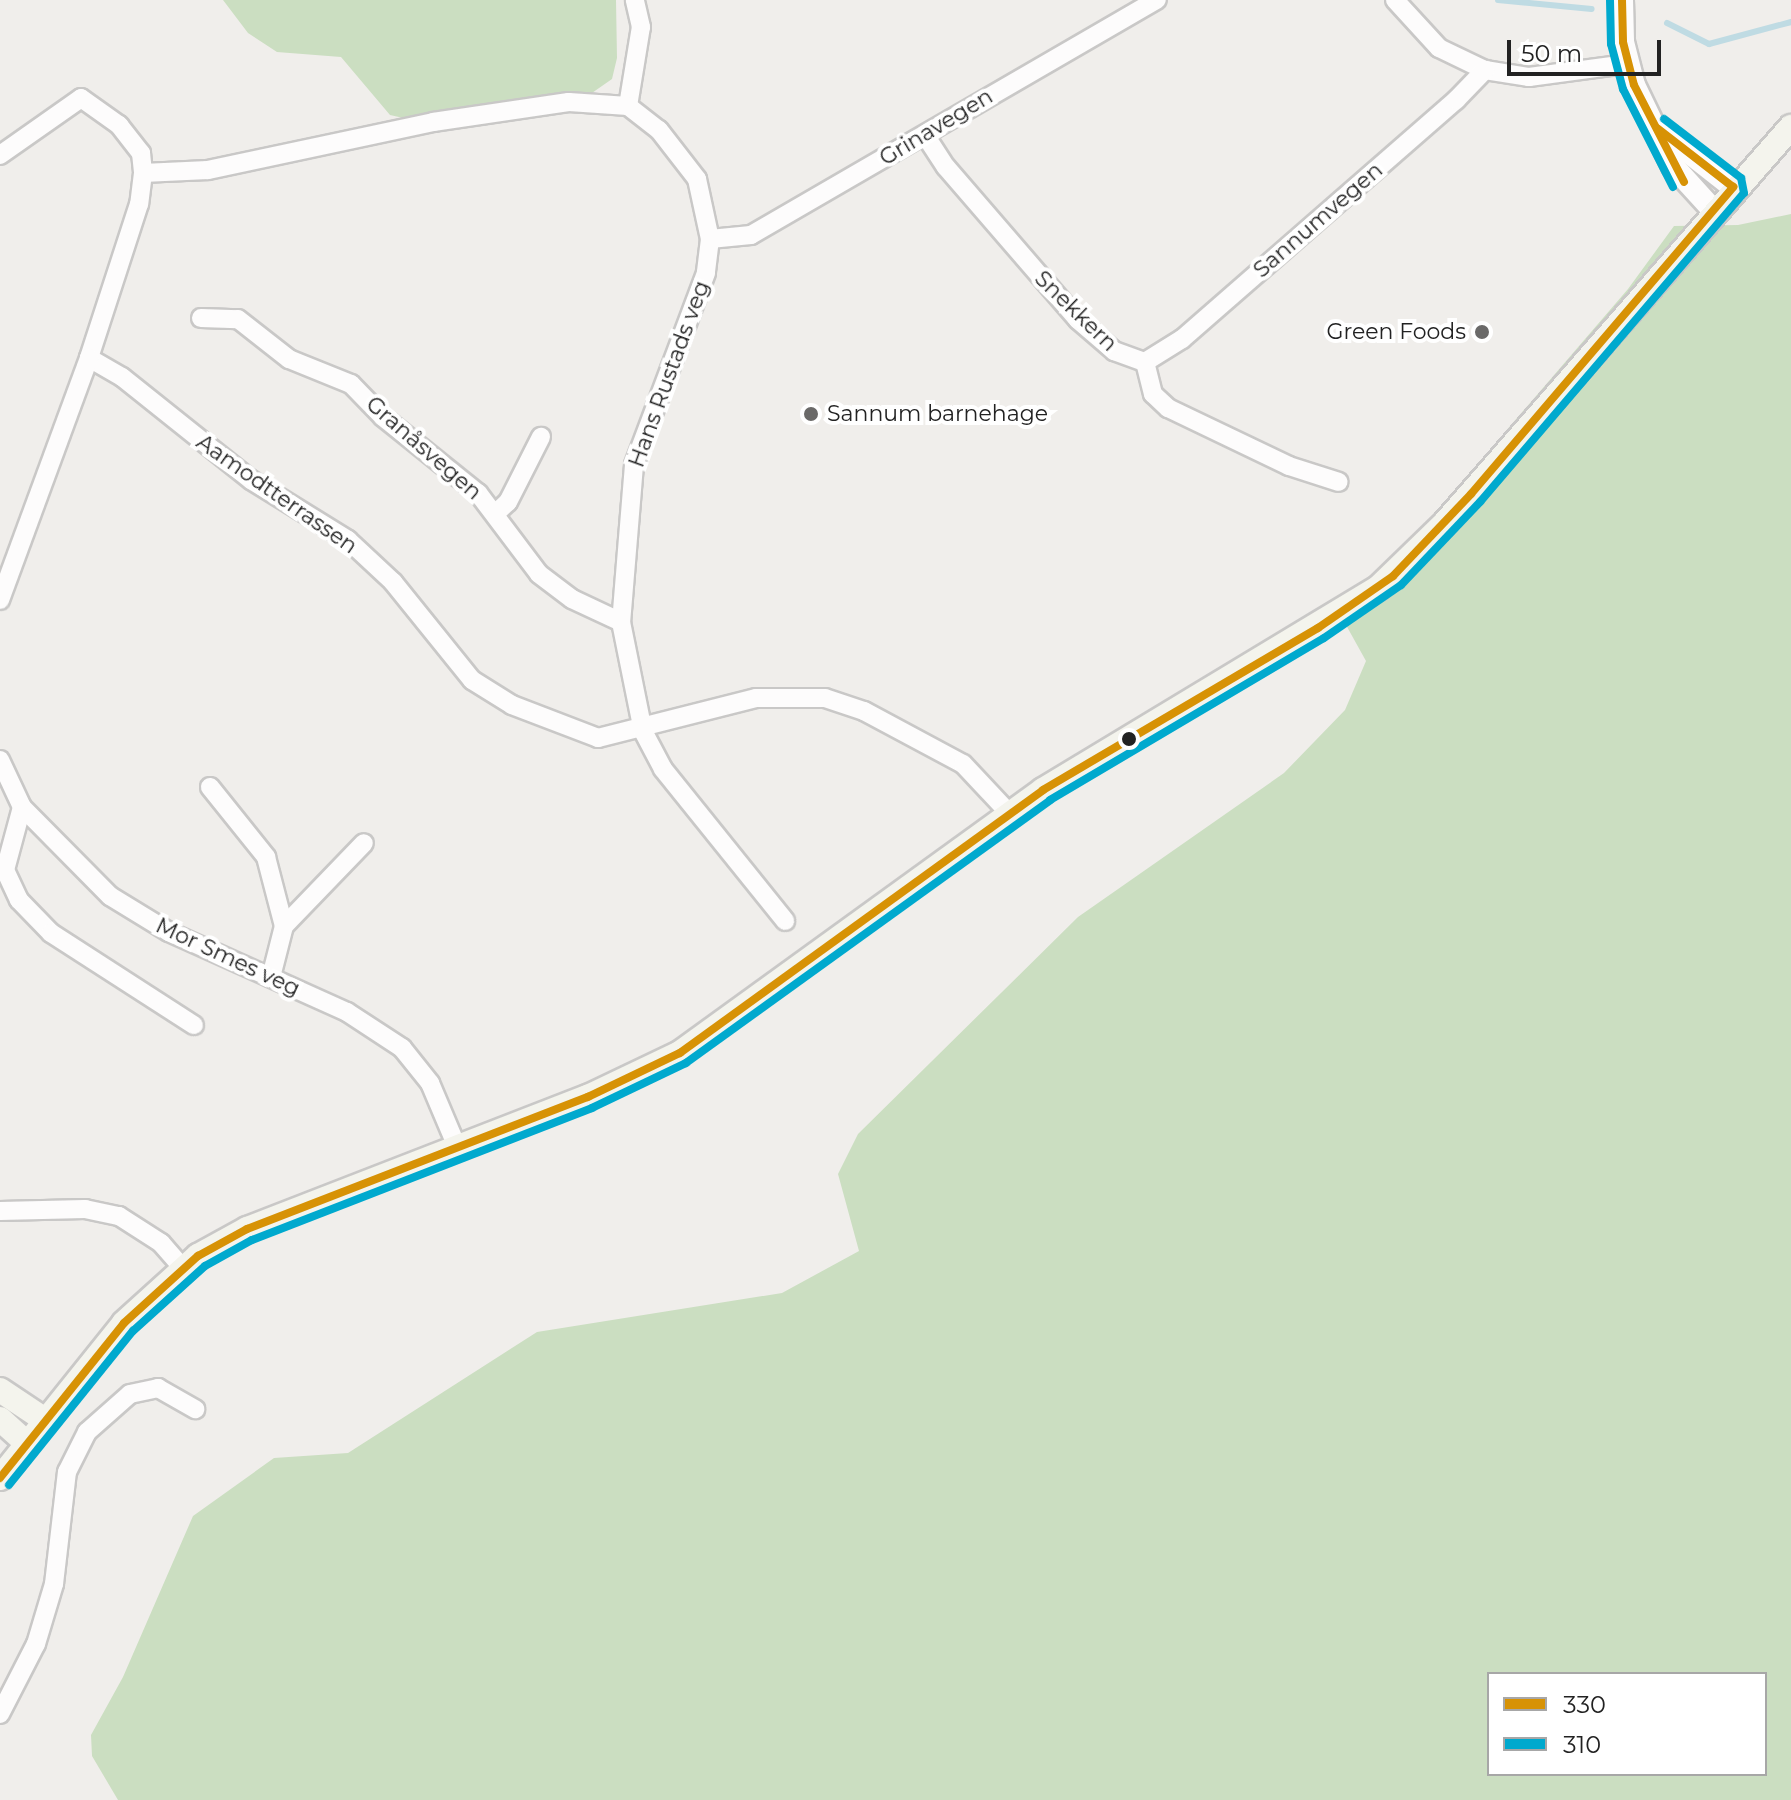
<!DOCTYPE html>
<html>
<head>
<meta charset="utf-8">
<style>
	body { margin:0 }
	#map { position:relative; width:1791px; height:1800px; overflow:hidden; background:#f0eeeb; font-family:Montserrat,sans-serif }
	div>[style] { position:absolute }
	.forest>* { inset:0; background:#cbdec1 }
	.stream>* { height:6px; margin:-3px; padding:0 3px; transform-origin:3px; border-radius:3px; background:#bfdbe3 }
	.roads { filter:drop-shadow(2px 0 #c9c8c7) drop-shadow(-2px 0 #c9c8c7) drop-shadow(0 2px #c9c8c7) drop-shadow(0 -2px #c9c8c7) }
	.minor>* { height:18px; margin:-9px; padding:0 9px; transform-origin:9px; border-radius:9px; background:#fdfcfc }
	.tertiary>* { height:22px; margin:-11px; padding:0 11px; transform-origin:11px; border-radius:11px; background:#fdfcfc }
	.secondary>* { height:24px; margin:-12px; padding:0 12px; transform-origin:12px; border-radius:12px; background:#f4f4ed }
	.bus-1>* { height:8px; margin:-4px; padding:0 4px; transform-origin:4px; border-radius:4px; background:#d79205 }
	.bus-2>* { height:8px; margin:-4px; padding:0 4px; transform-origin:4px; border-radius:4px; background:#00a9ce }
	.dots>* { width:22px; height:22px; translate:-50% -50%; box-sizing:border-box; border:4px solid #fff; border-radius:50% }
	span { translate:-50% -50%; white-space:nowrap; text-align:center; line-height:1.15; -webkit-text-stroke:8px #fff; paint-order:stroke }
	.street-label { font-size:22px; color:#222 }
	.poi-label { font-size:22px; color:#222 }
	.right { translate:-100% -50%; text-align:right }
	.left { translate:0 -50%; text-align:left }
	.legend { position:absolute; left:1487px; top:1672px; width:280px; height:104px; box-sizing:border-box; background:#fff; border:2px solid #a7a7a7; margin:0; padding:10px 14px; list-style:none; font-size:24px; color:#222 }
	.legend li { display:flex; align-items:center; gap:16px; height:40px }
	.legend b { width:40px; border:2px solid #a7a7a7 }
	.scale { position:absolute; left:1507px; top:40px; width:154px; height:36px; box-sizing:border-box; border:4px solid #222; border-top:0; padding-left:10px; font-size:24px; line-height:28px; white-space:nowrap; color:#222; -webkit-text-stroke:6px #fff; paint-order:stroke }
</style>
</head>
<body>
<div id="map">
	<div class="forest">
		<div style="clip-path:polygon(223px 0,616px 0,617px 58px,612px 79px,579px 102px,478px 125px,430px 124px,390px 115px,341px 57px,277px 52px,248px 33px)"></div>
		<div style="clip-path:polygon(evenodd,1791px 214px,1791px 1800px,118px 1800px,92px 1756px,91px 1735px,123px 1677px,193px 1516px,274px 1458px,348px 1453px,537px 1332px,782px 1293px,859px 1251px,838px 1174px,858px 1134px,1078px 917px,1284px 773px,1345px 710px,1366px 661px,1336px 607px,1391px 570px,1453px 509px,1505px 432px,1628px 289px,1674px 226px,1738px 225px,1791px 214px,1489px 1674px,1765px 1674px,1765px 1774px,1489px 1774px,1489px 1674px)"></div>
	</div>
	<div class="stream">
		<div style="left:1498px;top:0;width:94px;rotate:5.5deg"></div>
		<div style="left:1667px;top:23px;width:47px;rotate:26.6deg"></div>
		<div style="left:1709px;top:44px;width:85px;rotate:-15deg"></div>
	</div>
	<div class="roads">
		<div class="minor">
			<div style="left:1395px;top:0;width:65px;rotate:47.5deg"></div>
			<div style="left:1439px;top:48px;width:51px;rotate:25.6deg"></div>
			<div style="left:1485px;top:70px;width:45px;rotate:9deg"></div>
			<div style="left:1529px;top:77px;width:99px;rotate:-7.6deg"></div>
			<div style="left:628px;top:106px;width:80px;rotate:-80.7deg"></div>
			<div style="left:641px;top:27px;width:28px;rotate:-103deg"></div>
			<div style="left:925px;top:135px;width:38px;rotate:57deg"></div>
			<div style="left:946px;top:167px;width:202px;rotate:49.2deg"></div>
			<div style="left:1078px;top:320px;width:48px;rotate:40.7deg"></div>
			<div style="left:1114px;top:351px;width:33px;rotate:20deg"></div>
			<div style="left:1145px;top:362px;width:44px;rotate:-31.9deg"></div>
			<div style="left:1182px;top:339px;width:364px;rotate:-41.1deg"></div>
			<div style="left:1456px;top:100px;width:42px;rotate:-46deg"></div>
			<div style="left:0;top:155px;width:99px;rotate:-35.1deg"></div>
			<div style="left:81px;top:98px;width:47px;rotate:35.4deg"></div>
			<div style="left:119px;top:125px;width:36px;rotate:52deg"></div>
			<div style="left:141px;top:153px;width:20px;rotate:84deg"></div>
			<div style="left:143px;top:173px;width:31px;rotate:97deg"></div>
			<div style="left:139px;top:204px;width:162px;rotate:108deg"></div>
			<div style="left:89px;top:358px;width:38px;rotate:30deg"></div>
			<div style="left:122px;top:377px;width:165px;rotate:38.6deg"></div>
			<div style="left:251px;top:480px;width:114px;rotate:31.7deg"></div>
			<div style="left:348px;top:540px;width:62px;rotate:43deg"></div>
			<div style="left:393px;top:582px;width:126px;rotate:51.1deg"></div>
			<div style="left:472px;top:680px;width:47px;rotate:32deg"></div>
			<div style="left:512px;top:705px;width:92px;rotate:21deg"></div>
			<div style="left:598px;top:738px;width:163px;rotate:-14.2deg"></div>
			<div style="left:756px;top:698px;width:69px"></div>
			<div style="left:825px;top:698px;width:41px;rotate:18.4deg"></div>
			<div style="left:864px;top:711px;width:112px;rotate:28.2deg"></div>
			<div style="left:963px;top:764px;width:67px;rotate:46.8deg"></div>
			<div style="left:143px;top:173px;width:65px;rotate:-2.6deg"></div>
			<div style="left:208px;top:170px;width:230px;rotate:-12deg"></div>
			<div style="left:433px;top:122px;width:137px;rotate:-8.4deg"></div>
			<div style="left:569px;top:102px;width:59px;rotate:3.9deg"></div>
			<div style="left:628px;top:106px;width:39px;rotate:38deg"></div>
			<div style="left:659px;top:130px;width:62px;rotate:52.2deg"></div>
			<div style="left:697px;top:179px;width:61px;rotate:77.8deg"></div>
			<div style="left:710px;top:239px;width:34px;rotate:97deg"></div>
			<div style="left:706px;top:273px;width:205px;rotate:110.6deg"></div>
			<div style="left:634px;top:465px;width:158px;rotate:94.7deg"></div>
			<div style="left:621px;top:622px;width:111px;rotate:78.6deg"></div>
			<div style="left:643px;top:731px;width:43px;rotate:62.2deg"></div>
			<div style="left:663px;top:769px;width:195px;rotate:51.2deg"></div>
			<div style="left:710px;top:239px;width:41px;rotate:-5.6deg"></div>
			<div style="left:751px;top:235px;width:469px;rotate:-30.1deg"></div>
			<div style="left:201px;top:318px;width:37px;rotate:2deg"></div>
			<div style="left:238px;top:319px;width:65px;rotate:38.1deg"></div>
			<div style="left:289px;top:359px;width:67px;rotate:22deg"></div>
			<div style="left:351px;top:384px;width:46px;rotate:45.9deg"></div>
			<div style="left:383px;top:417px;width:122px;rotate:38.7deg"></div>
			<div style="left:478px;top:493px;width:101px;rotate:53deg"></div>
			<div style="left:539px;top:574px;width:41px;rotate:37.1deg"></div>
			<div style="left:572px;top:599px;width:54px;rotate:25.1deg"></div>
			<div style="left:1145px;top:362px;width:33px;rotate:76deg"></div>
			<div style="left:1153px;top:394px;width:21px;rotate:43deg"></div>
			<div style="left:1168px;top:408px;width:134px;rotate:25.6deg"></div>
			<div style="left:1289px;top:466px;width:52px;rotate:17.7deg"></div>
			<div style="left:496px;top:513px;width:16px;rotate:-43deg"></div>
			<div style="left:508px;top:502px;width:73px;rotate:-63.1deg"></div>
			<div style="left:0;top:600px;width:258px;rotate:-69.8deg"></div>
			<div style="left:0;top:760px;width:52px;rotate:64.9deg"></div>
			<div style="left:22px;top:807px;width:125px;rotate:45.3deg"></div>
			<div style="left:110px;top:896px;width:69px;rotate:31.4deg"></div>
			<div style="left:169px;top:932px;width:195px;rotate:24.2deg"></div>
			<div style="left:347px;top:1012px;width:66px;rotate:33.2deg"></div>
			<div style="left:402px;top:1048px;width:45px;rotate:51.3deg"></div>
			<div style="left:430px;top:1083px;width:69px;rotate:67.1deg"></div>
			<div style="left:210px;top:787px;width:90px;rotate:51.3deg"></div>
			<div style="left:266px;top:857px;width:71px;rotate:75.4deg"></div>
			<div style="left:284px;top:926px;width:53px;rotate:104.3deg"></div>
			<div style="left:22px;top:807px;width:65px;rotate:105.1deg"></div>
			<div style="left:5px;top:870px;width:33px;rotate:65deg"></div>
			<div style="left:19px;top:900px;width:46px;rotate:45.9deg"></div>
			<div style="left:51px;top:933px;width:170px;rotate:32.8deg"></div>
			<div style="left:284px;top:926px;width:115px;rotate:-46.1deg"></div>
			<div style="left:0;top:1211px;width:85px;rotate:-1.3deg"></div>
			<div style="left:85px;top:1209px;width:35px;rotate:12deg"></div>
			<div style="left:119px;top:1216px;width:50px;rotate:32.7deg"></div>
			<div style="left:161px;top:1243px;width:32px;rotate:49deg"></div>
			<div style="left:0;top:1714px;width:79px;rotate:-62.8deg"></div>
			<div style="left:36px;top:1644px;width:63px;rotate:-73.3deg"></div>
			<div style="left:54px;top:1584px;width:113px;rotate:-83.4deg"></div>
			<div style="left:67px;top:1472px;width:45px;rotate:-63.4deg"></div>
			<div style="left:87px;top:1432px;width:57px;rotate:-41.5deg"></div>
			<div style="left:130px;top:1394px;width:29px;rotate:-12deg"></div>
			<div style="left:158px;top:1388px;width:43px;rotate:29.6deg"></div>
		</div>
		<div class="tertiary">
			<div style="left:1622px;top:0;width:42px;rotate:88.6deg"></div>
			<div style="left:1623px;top:42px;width:44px;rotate:75.7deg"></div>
			<div style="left:1634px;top:85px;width:90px;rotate:64.3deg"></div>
			<div style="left:1673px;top:166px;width:59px;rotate:47.7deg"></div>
			<div style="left:1658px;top:128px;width:95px;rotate:38.2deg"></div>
		</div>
		<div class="secondary">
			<div style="left:0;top:1390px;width:54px;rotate:33.7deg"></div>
			<div style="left:0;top:1419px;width:36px;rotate:42deg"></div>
			<div style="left:0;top:1478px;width:198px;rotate:-51.3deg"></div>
			<div style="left:124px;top:1323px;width:100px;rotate:-42.2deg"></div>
			<div style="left:198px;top:1256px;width:56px;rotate:-28.9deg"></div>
			<div style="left:247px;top:1229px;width:366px;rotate:-21.2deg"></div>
			<div style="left:588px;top:1097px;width:102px;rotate:-25.6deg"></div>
			<div style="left:680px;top:1053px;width:448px;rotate:-35.9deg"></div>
			<div style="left:1043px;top:790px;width:391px;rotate:-31.1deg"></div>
			<div style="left:1378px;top:588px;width:93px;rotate:-44.1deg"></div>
			<div style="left:1445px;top:523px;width:526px;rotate:-48.86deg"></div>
		</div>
	</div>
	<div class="bus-1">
		<div style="left:1622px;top:0;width:42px;rotate:88.6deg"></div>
		<div style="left:1623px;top:42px;width:44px;rotate:75.7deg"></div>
		<div style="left:1634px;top:85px;width:109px;rotate:62.7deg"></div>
		<div style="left:0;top:1478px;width:198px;rotate:-51.3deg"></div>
		<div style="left:124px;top:1323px;width:100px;rotate:-42.2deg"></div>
		<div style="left:198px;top:1256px;width:56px;rotate:-28.9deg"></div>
		<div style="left:247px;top:1229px;width:366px;rotate:-21.2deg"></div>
		<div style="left:588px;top:1097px;width:102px;rotate:-25.6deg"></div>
		<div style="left:680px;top:1053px;width:448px;rotate:-35.9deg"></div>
		<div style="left:1043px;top:790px;width:319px;rotate:-30.5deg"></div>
		<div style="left:1318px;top:628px;width:91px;rotate:-34.7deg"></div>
		<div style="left:1393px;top:576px;width:113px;rotate:-46.4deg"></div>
		<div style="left:1471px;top:494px;width:404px;rotate:-49.5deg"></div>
		<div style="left:1733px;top:187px;width:96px;rotate:-142.2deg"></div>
	</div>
	<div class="bus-2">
		<div style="left:1610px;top:0;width:44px;rotate:88.7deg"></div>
		<div style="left:1611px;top:44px;width:47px;rotate:75.1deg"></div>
		<div style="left:1623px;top:89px;width:110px;rotate:63deg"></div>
		<div style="left:9px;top:1485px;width:198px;rotate:-51.2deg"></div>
		<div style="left:133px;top:1331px;width:97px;rotate:-42.1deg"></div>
		<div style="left:205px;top:1266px;width:54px;rotate:-29deg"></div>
		<div style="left:252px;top:1240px;width:365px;rotate:-21.2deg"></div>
		<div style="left:592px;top:1108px;width:104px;rotate:-25.6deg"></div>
		<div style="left:686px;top:1063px;width:449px;rotate:-35.8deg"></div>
		<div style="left:1050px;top:800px;width:318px;rotate:-30.6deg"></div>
		<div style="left:1324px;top:638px;width:93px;rotate:-34.5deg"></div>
		<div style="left:1401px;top:585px;width:115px;rotate:-46.4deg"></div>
		<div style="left:1480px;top:502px;width:406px;rotate:-49.5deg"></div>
		<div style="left:1744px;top:193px;width:15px;rotate:-101deg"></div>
		<div style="left:1741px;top:178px;width:97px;rotate:-142.5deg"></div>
	</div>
	<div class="dots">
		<div style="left:1482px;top:332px;background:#6a6968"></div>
		<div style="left:811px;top:414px;background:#6a6968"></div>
		<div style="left:1129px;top:739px;background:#222"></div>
	</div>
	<div class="street-label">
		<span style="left:936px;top:127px;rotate:-31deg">Grinavegen</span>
		<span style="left:1318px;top:220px;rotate:-41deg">Sannumvegen</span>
		<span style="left:1076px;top:311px;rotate:44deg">Snekkern</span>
		<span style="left:669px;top:374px;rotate:-70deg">Hans Rustads veg</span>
		<span style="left:424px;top:448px;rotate:41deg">Granåsvegen</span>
		<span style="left:277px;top:494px;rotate:35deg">Aamodtterrassen</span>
		<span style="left:228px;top:957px;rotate:25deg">Mor Smes veg</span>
	</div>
	<div class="poi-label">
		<span class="right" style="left:1466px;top:332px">Green Foods</span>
		<span class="left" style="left:827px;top:414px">Sannum barnehage</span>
	</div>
	<ul class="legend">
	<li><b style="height:10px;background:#d79205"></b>330</li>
	<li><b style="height:10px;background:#00a9ce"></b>310</li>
	</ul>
	<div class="scale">50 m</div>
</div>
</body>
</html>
